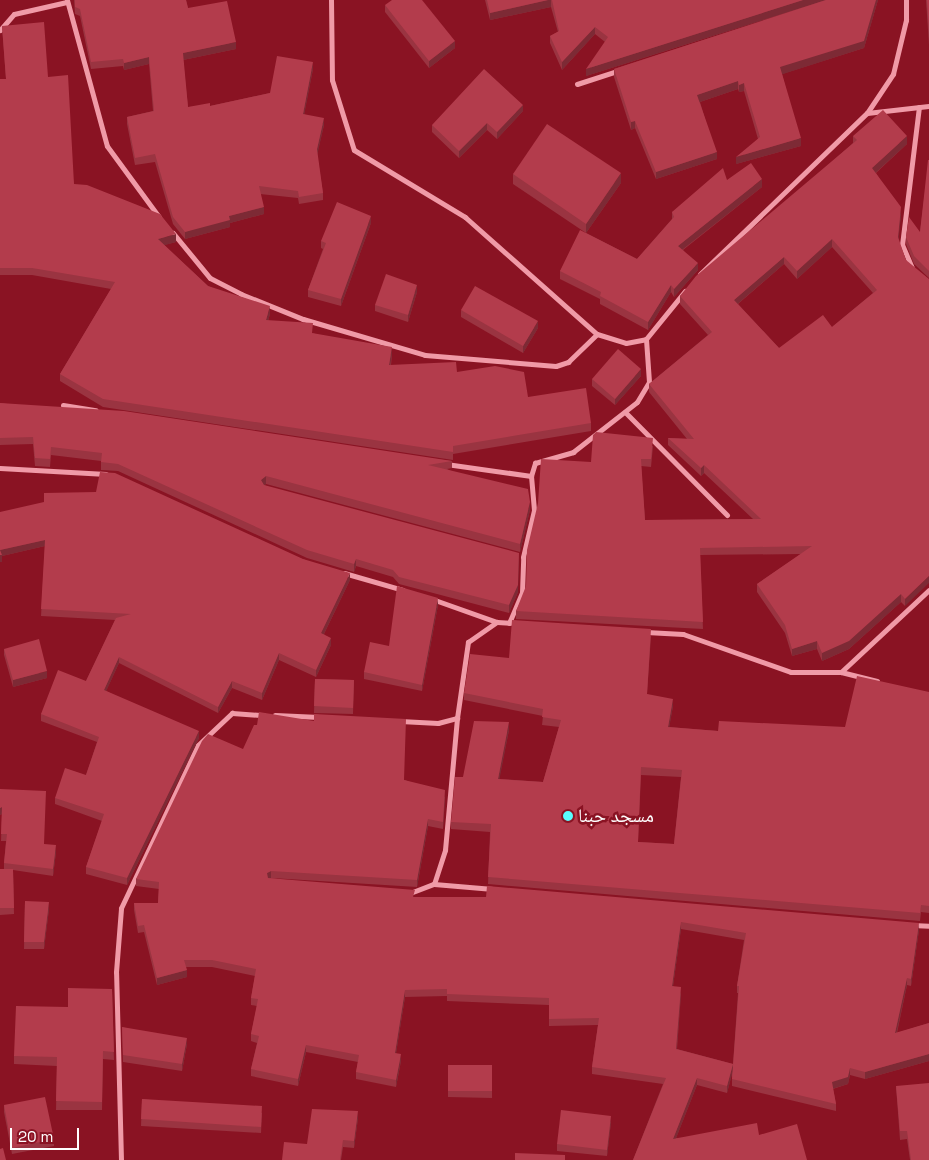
<!DOCTYPE html>
<html>
<head>
<meta charset="utf-8">
<style>
	body { margin:0 }
	#map { position:relative; width:929px; height:1160px; overflow:hidden; background:#8a1323; font-family:"Space Grotesk","Noto Naskh Arabic",sans-serif }
	div>[style] { position:absolute }
	.street>* { height:5px; margin:-2.5px; padding:0 2.5px; transform-origin:2.5px; border-radius:2.5px; background:#f09aa7 }
	.wall>* { inset:0; background:#9a3441 }
	.shaded-wall>* { inset:0; background:#7d2a35 }
	.building>* { inset:0; background:#b33c4c }
	.dots>* { width:14px; height:14px; translate:-50% -50%; box-sizing:border-box; border:2px solid #8a1323; border-radius:50% }
	span { translate:-50% -50%; white-space:nowrap; text-align:center; line-height:1.15; -webkit-text-stroke:5px #8a1323; paint-order:stroke }
	.poi-label { font-size:19px; color:#fff }
	.left { translate:0 -50%; text-align:left }
	.scale { position:absolute; left:10px; top:1128px; width:69px; height:22px; box-sizing:border-box; border:2px solid #fff; border-top:0; padding-left:6px; font-size:15px; line-height:18px; white-space:nowrap; color:#fff; -webkit-text-stroke:4px #8a1323; paint-order:stroke }
</style>
</head>
<body>
<div id="map">
	<div class="street">
		<div style="left:67px;top:0;width:151px;rotate:74.7deg"></div>
		<div style="left:107px;top:146px;width:88px;rotate:53.8deg"></div>
		<div style="left:331px;top:0;width:80px;rotate:89.3deg"></div>
		<div style="left:332px;top:80px;width:73px;rotate:72.6deg"></div>
		<div style="left:354px;top:150px;width:130px;rotate:31.1deg"></div>
		<div style="left:465px;top:217px;width:176px;rotate:41.6deg"></div>
		<div style="left:597px;top:334px;width:30px;rotate:17deg"></div>
		<div style="left:626px;top:343px;width:20px;rotate:-11deg"></div>
		<div style="left:646px;top:339px;width:62px;rotate:-50.9deg"></div>
		<div style="left:0;top:30px;width:21px;rotate:-49deg"></div>
		<div style="left:14px;top:14px;width:54px;rotate:-12.8deg"></div>
		<div style="left:577px;top:84px;width:45px;rotate:-18deg"></div>
		<div style="left:867px;top:113px;width:62px;rotate:-6.4deg"></div>
		<div style="left:173px;top:233px;width:58px;rotate:50.6deg"></div>
		<div style="left:210px;top:278px;width:35px;rotate:27deg"></div>
		<div style="left:241px;top:294px;width:67px;rotate:22deg"></div>
		<div style="left:303px;top:319px;width:127px;rotate:16.4deg"></div>
		<div style="left:425px;top:355px;width:131px;rotate:4.8deg"></div>
		<div style="left:556px;top:366px;width:13px;rotate:-18deg"></div>
		<div style="left:568px;top:362px;width:40px;rotate:-44deg"></div>
		<div style="left:912px;top:268px;width:25px;rotate:-113deg"></div>
		<div style="left:902px;top:245px;width:139px;rotate:-83deg"></div>
		<div style="left:700px;top:274px;width:232px;rotate:-44deg"></div>
		<div style="left:867px;top:113px;width:47px;rotate:-56.3deg"></div>
		<div style="left:893px;top:74px;width:56px;rotate:-76.5deg"></div>
		<div style="left:906px;top:20px;width:20px;rotate:-90deg"></div>
		<div style="left:63px;top:405px;width:33px;rotate:9deg"></div>
		<div style="left:625px;top:412px;width:145px;rotate:45.3deg"></div>
		<div style="left:446px;top:464px;width:86px;rotate:8deg"></div>
		<div style="left:531px;top:476px;width:14px;rotate:-73deg"></div>
		<div style="left:535px;top:463px;width:40px;rotate:-16deg"></div>
		<div style="left:573px;top:452px;width:81px;rotate:-38deg"></div>
		<div style="left:637px;top:402px;width:23px;rotate:-59deg"></div>
		<div style="left:649px;top:382px;width:43px;rotate:-94deg"></div>
		<div style="left:0;top:468px;width:106px;rotate:3.2deg"></div>
		<div style="left:344px;top:573px;width:61px;rotate:16.1deg"></div>
		<div style="left:432px;top:599px;width:69px;rotate:19.5deg"></div>
		<div style="left:497px;top:622px;width:20px;rotate:3deg"></div>
		<div style="left:509px;top:623px;width:33px;rotate:-67deg"></div>
		<div style="left:522px;top:593px;width:36px;rotate:-88deg"></div>
		<div style="left:523px;top:557px;width:48px;rotate:-76.8deg"></div>
		<div style="left:534px;top:510px;width:34px;rotate:-95deg"></div>
		<div style="left:646px;top:632px;width:37px;rotate:3deg"></div>
		<div style="left:683px;top:634px;width:114px;rotate:19.4deg"></div>
		<div style="left:791px;top:672px;width:50px"></div>
		<div style="left:841px;top:672px;width:120px;rotate:-43deg"></div>
		<div style="left:841px;top:672px;width:37px;rotate:14deg"></div>
		<div style="left:275px;top:715px;width:44px;rotate:2.6deg"></div>
		<div style="left:400px;top:721px;width:38px;rotate:3deg"></div>
		<div style="left:438px;top:723px;width:20px;rotate:-15deg"></div>
		<div style="left:457px;top:718px;width:77px;rotate:-81.8deg"></div>
		<div style="left:468px;top:642px;width:35px;rotate:-35deg"></div>
		<div style="left:434px;top:884px;width:59px;rotate:4.8deg"></div>
		<div style="left:410px;top:893px;width:26px;rotate:-21deg"></div>
		<div style="left:434px;top:884px;width:36px;rotate:-72deg"></div>
		<div style="left:445px;top:850px;width:133px;rotate:-84.8deg"></div>
		<div style="left:912px;top:925px;width:17px;rotate:3deg"></div>
		<div style="left:121px;top:1160px;width:188px;rotate:-91.5deg"></div>
		<div style="left:116px;top:972px;width:64px;rotate:-85.5deg"></div>
		<div style="left:121px;top:908px;width:180px;rotate:-64.7deg"></div>
		<div style="left:198px;top:745px;width:47px;rotate:-43.3deg"></div>
		<div style="left:232px;top:713px;width:32px;rotate:4deg"></div>
	</div>
	<div class="wall">
		<div style="clip-path:polygon(74px 0,186px 0,188px 8px,236px 49px,183px 60px,188px 107px,210px 106px,270px 93px,313px 69px,304px 114px,324px 125px,317px 154px,323px 193px,323px 200px,299px 204px,298px 198px,260px 194px,264px 214px,230px 223px,230px 227px,185px 239px,173px 224px,155px 162px,135px 165px,127px 124px,127px 117px,153px 111px,149px 64px,124px 70px,123px 66px,91px 69px,80px 16px,75px 14px)"></div>
		<div style="clip-path:polygon(485px 0,878px 0,864px 48px,782px 74px,801px 146px,736px 164px,758px 139px,744px 91px,739px 92px,738px 89px,700px 102px,717px 159px,656px 179px,635px 128px,631px 130px,614px 77px,614px 69px,817px 3px,586px 76px,605px 42px,595px 34px,562px 70px,550px 43px,550px 36px,558px 32px,551px 7px,490px 20px)"></div>
		<div style="clip-path:polygon(926px 0,929px 0,929px 45px)"></div>
		<div style="clip-path:polygon(385px 5px,455px 48px,429px 68px,385px 12px)"></div>
		<div style="clip-path:polygon(2px 26px,48px 77px,74px 184px,176px 242px,164px 245px,208px 286px,270px 314px,268px 321px,392px 355px,391px 365px,457px 372px,528px 397px,591px 423px,591px 431px,453px 454px,453px 460px,103px 407px,60px 381px,60px 374px,111px 289px,32px 275px,0 275px,0 79px,6px 79px)"></div>
		<div style="clip-path:polygon(523px 111px,497px 139px,487px 130px,459px 158px,432px 132px,432px 125px)"></div>
		<div style="clip-path:polygon(evenodd,853px 136px,907px 144px,876px 173px,901px 215px,898px 239px,906px 260px,905px 606px,901px 602px,849px 649px,822px 661px,817px 649px,792px 656px,785px 633px,757px 592px,757px 584px,801px 554px,700px 555px,703px 629px,516px 619px,516px 611px,591px 462px,653px 446px,651px 467px,641px 466px,645px 520px,753px 519px,704px 473px,701px 476px,668px 445px,668px 438px,687px 439px,649px 392px,649px 384px,708px 335px,680px 304px,680px 296px,853px 143px,853px 136px,832px 247px,873px 293px,832px 327px,779px 348px,738px 304px,784px 264px,797px 279px,832px 247px)"></div>
		<div style="clip-path:polygon(929px 160px,929px 278px,914px 264px,906px 244px,906px 237px,920px 232px)"></div>
		<div style="clip-path:polygon(513px 174px,621px 183px,586px 233px,637px 259px,672px 219px,672px 212px,727px 180px,762px 187px,683px 250px,698px 270px,674px 297px,671px 292px,648px 330px,600px 304px,600px 299px,560px 279px,560px 271px,586px 233px,513px 184px)"></div>
		<div style="clip-path:polygon(371px 223px,341px 306px,308px 297px,308px 290px,323px 249px,321px 248px,321px 241px)"></div>
		<div style="clip-path:polygon(417px 292px,408px 322px,375px 311px,375px 305px)"></div>
		<div style="clip-path:polygon(461px 310px,538px 328px,523px 353px,461px 317px)"></div>
		<div style="clip-path:polygon(641px 376px,615px 405px,592px 386px,592px 379px)"></div>
		<div style="clip-path:polygon(0 403px,452px 461px,452px 468px,447px 469px,530px 510px,520px 552px,266px 484px,264px 485px,518px 592px,509px 613px,399px 584px,393px 577px,356px 566px,354px 572px,307px 558px,118px 471px,101px 470px,101px 461px,51px 455px,50px 467px,35px 466px,33px 444px,0 445px)"></div>
		<div style="clip-path:polygon(0 512px,303px 559px,350px 580px,324px 634px,331px 645px,316px 677px,279px 660px,262px 700px,232px 688px,218px 713px,119px 663px,106px 691px,199px 738px,127px 885px,86px 874px,86px 867px,102px 821px,55px 804px,55px 798px,86px 775px,97px 742px,41px 721px,41px 714px,86px 681px,115px 620px,41px 616px,45px 546px,2px 556px,2px 562px,0 562px)"></div>
		<div style="clip-path:polygon(438px 605px,422px 691px,364px 679px,364px 672px)"></div>
		<div style="clip-path:polygon(evenodd,651px 636px,647px 694px,673px 706px,669px 727px,718px 731px,845px 727px,929px 692px,929px 913px,921px 912px,920px 921px,488px 884px,490px 832px,451px 829px,451px 822px,463px 777px,509px 730px,499px 779px,543px 782px,559px 727px,542px 725px,543px 716px,464px 700px,464px 693px,509px 658px,651px 636px,641px 775px,681px 777px,674px 844px,638px 842px,641px 775px)"></div>
		<div style="clip-path:polygon(4px 649px,47px 678px,13px 687px,4px 655px)"></div>
		<div style="clip-path:polygon(315px 679px,354px 680px,353px 714px,314px 713px)"></div>
		<div style="clip-path:polygon(evenodd,243px 749px,405px 780px,445px 797px,443px 829px,428px 826px,417px 887px,271px 878px,270px 878px,415px 897px,919px 930px,911px 986px,907px 985px,897px 1033px,929px 1023px,929px 1061px,865px 1079px,850px 1075px,848px 1084px,833px 1089px,836px 1104px,836px 1111px,732px 1086px,732px 1073px,727px 1093px,697px 1085px,676px 1138px,759px 1135px,807px 1160px,633px 1160px,663px 1084px,592px 1074px,592px 1067px,598px 1025px,549px 1026px,549px 1005px,447px 1001px,447px 996px,405px 997px,396px 1053px,401px 1061px,396px 1087px,356px 1079px,356px 1072px,358px 1062px,306px 1052px,298px 1086px,251px 1076px,251px 1069px,257px 1043px,251px 1041px,251px 1034px,257px 1006px,251px 1005px,251px 998px,255px 976px,212px 967px,186px 967px,187px 977px,157px 985px,144px 932px,138px 933px,134px 910px,134px 903px,158px 903px,159px 889px,136px 886px,136px 879px,243px 749px,681px 929px,744px 940px,737px 986px,737px 993px,738px 993px,733px 1064px,677px 1049px,681px 994px,673px 986px,681px 929px)"></div>
		<div style="clip-path:polygon(0 789px,44px 844px,56px 852px,53px 876px,13px 870px,14px 914px,0 915px,0 869px,4px 869px,4px 863px,6px 841px,1px 841px,2px 814px,0 815px)"></div>
		<div style="clip-path:polygon(25px 901px,49px 909px,44px 949px,24px 949px)"></div>
		<div style="clip-path:polygon(112px 989px,114px 1060px,103px 1059px,102px 1110px,56px 1110px,57px 1066px,14px 1064px,14px 1056px,68px 1007px)"></div>
		<div style="clip-path:polygon(122px 1027px,187px 1044px,182px 1071px,123px 1062px)"></div>
		<div style="clip-path:polygon(448px 1065px,492px 1065px,492px 1098px,448px 1097px)"></div>
		<div style="clip-path:polygon(896px 1086px,929px 1160px,910px 1160px,907px 1139px,900px 1140px)"></div>
		<div style="clip-path:polygon(142px 1099px,262px 1113px,261px 1133px,141px 1126px)"></div>
		<div style="clip-path:polygon(4px 1105px,54px 1139px,54px 1146px,12px 1154px,4px 1112px)"></div>
		<div style="clip-path:polygon(358px 1118px,354px 1148px,343px 1147px,341px 1160px,282px 1160px,307px 1144px)"></div>
		<div style="clip-path:polygon(611px 1122px,607px 1156px,557px 1151px,557px 1144px)"></div>
	</div>
	<div class="shaded-wall">
		<div style="clip-path:polygon(548px 0,551px 0,551px 7px,490px 20px,490px 13px)"></div>
		<div style="clip-path:polygon(803px 0,826px 0,586px 76px,586px 69px)"></div>
		<div style="clip-path:polygon(876px 0,878px 0,864px 48px,780px 75px,780px 67px)"></div>
		<div style="clip-path:polygon(595px 27px,595px 34px,562px 70px,562px 62px)"></div>
		<div style="clip-path:polygon(455px 41px,455px 48px,429px 68px,429px 61px)"></div>
		<div style="clip-path:polygon(236px 42px,236px 49px,183px 60px,183px 53px)"></div>
		<div style="clip-path:polygon(149px 57px,149px 64px,124px 70px,124px 63px)"></div>
		<div style="clip-path:polygon(313px 62px,313px 69px,303px 121px,303px 114px)"></div>
		<div style="clip-path:polygon(738px 81px,738px 89px,697px 103px,697px 95px)"></div>
		<div style="clip-path:polygon(744px 83px,744px 91px,739px 92px,739px 85px)"></div>
		<div style="clip-path:polygon(523px 105px,523px 111px,497px 139px,497px 132px)"></div>
		<div style="clip-path:polygon(324px 118px,324px 125px,317px 156px,317px 149px)"></div>
		<div style="clip-path:polygon(635px 121px,635px 128px,631px 130px,631px 122px)"></div>
		<div style="clip-path:polygon(487px 123px,487px 130px,459px 158px,459px 151px)"></div>
		<div style="clip-path:polygon(907px 136px,907px 144px,872px 176px,872px 168px)"></div>
		<div style="clip-path:polygon(801px 138px,801px 146px,736px 164px,736px 157px)"></div>
		<div style="clip-path:polygon(717px 152px,717px 159px,656px 179px,656px 172px)"></div>
		<div style="clip-path:polygon(621px 173px,621px 183px,586px 233px,586px 224px)"></div>
		<div style="clip-path:polygon(762px 179px,762px 187px,678px 253px,678px 246px)"></div>
		<div style="clip-path:polygon(264px 207px,264px 214px,230px 223px,230px 227px,185px 239px,185px 232px,229px 216px)"></div>
		<div style="clip-path:polygon(901px 207px,901px 215px,898px 245px,898px 237px)"></div>
		<div style="clip-path:polygon(371px 216px,371px 223px,341px 306px,341px 299px)"></div>
		<div style="clip-path:polygon(176px 234px,176px 242px,158px 247px,158px 239px)"></div>
		<div style="clip-path:polygon(832px 239px,832px 247px,797px 279px,797px 271px)"></div>
		<div style="clip-path:polygon(784px 257px,784px 264px,734px 307px,734px 300px)"></div>
		<div style="clip-path:polygon(698px 263px,698px 270px,674px 297px,674px 289px)"></div>
		<div style="clip-path:polygon(417px 285px,417px 292px,408px 322px,408px 315px)"></div>
		<div style="clip-path:polygon(671px 285px,671px 292px,648px 330px,648px 322px)"></div>
		<div style="clip-path:polygon(270px 306px,270px 314px,266px 328px,266px 320px)"></div>
		<div style="clip-path:polygon(538px 321px,538px 328px,523px 353px,523px 346px)"></div>
		<div style="clip-path:polygon(392px 347px,392px 355px,389px 372px,389px 365px)"></div>
		<div style="clip-path:polygon(641px 369px,641px 376px,615px 405px,615px 399px)"></div>
		<div style="clip-path:polygon(704px 465px,704px 473px,701px 476px,701px 468px)"></div>
		<div style="clip-path:polygon(266px 476px,266px 484px,261px 487px,261px 480px)"></div>
		<div style="clip-path:polygon(530px 502px,530px 510px,520px 552px,520px 544px)"></div>
		<div style="clip-path:polygon(45px 540px,45px 546px,2px 556px,2px 562px,0 562px,0 550px)"></div>
		<div style="clip-path:polygon(519px 553px,518px 592px,509px 613px,509px 605px)"></div>
		<div style="clip-path:polygon(356px 559px,356px 566px,354px 572px,354px 564px)"></div>
		<div style="clip-path:polygon(350px 573px,350px 580px,321px 640px,321px 633px)"></div>
		<div style="clip-path:polygon(929px 576px,929px 583px,905px 606px,905px 599px)"></div>
		<div style="clip-path:polygon(901px 594px,901px 602px,849px 649px,822px 661px,822px 653px)"></div>
		<div style="clip-path:polygon(438px 598px,438px 605px,422px 691px,422px 685px)"></div>
		<div style="clip-path:polygon(331px 638px,331px 645px,316px 677px,316px 670px)"></div>
		<div style="clip-path:polygon(817px 641px,817px 649px,792px 656px,792px 649px)"></div>
		<div style="clip-path:polygon(279px 653px,279px 660px,262px 700px,262px 693px)"></div>
		<div style="clip-path:polygon(119px 657px,119px 663px,104px 696px,104px 690px)"></div>
		<div style="clip-path:polygon(47px 671px,47px 678px,13px 687px,13px 680px)"></div>
		<div style="clip-path:polygon(232px 681px,232px 688px,218px 713px,218px 707px)"></div>
		<div style="clip-path:polygon(673px 699px,673px 706px,668px 735px,668px 727px)"></div>
		<div style="clip-path:polygon(509px 722px,509px 730px,498px 787px,498px 779px)"></div>
		<div style="clip-path:polygon(199px 731px,199px 738px,127px 885px,127px 878px)"></div>
		<div style="clip-path:polygon(445px 790px,445px 797px,443px 829px,443px 822px)"></div>
		<div style="clip-path:polygon(2px 807px,2px 814px,0 815px,0 808px)"></div>
		<div style="clip-path:polygon(428px 819px,428px 826px,417px 887px,417px 880px)"></div>
		<div style="clip-path:polygon(56px 845px,56px 852px,53px 876px,53px 869px)"></div>
		<div style="clip-path:polygon(271px 871px,271px 878px,267px 880px,267px 873px)"></div>
		<div style="clip-path:polygon(49px 902px,49px 909px,44px 949px,44px 942px)"></div>
		<div style="clip-path:polygon(681px 922px,681px 929px,672px 993px,672px 986px)"></div>
		<div style="clip-path:polygon(919px 923px,919px 930px,911px 986px,911px 979px)"></div>
		<div style="clip-path:polygon(187px 970px,187px 977px,157px 985px,157px 978px)"></div>
		<div style="clip-path:polygon(907px 978px,907px 985px,895px 1040px,895px 1033px)"></div>
		<div style="clip-path:polygon(681px 987px,681px 994px,676px 1056px,676px 1049px)"></div>
		<div style="clip-path:polygon(405px 990px,405px 997px,395px 1060px,395px 1053px)"></div>
		<div style="clip-path:polygon(187px 1038px,187px 1044px,182px 1071px,182px 1064px)"></div>
		<div style="clip-path:polygon(306px 1045px,306px 1052px,298px 1086px,298px 1079px)"></div>
		<div style="clip-path:polygon(401px 1054px,401px 1061px,396px 1087px,396px 1080px)"></div>
		<div style="clip-path:polygon(929px 1054px,929px 1061px,865px 1079px,865px 1072px)"></div>
		<div style="clip-path:polygon(733px 1064px,733px 1071px,727px 1093px,727px 1086px)"></div>
		<div style="clip-path:polygon(850px 1068px,850px 1075px,848px 1084px,832px 1089px,832px 1082px)"></div>
		<div style="clip-path:polygon(697px 1078px,697px 1085px,673px 1146px,673px 1139px)"></div>
		<div style="clip-path:polygon(358px 1111px,358px 1118px,354px 1148px,354px 1141px)"></div>
		<div style="clip-path:polygon(611px 1116px,611px 1122px,607px 1156px,607px 1150px)"></div>
	</div>
	<div class="building">
		<div style="clip-path:polygon(75px 0,186px 0,188px 8px,227px 1px,236px 42px,183px 53px,188px 107px,210px 103px,210px 106px,270px 93px,277px 56px,313px 62px,303px 114px,324px 118px,317px 149px,323px 193px,299px 197px,298px 191px,259px 186px,264px 207px,229px 216px,230px 220px,185px 232px,173px 217px,155px 154px,135px 158px,127px 117px,154px 111px,149px 57px,124px 63px,123px 59px,91px 62px,80px 9px,75px 7px)"></div>
		<div style="clip-path:polygon(392px 0,422px 0,455px 41px,429px 61px,385px 5px)"></div>
		<div style="clip-path:polygon(487px 0,548px 0,490px 13px)"></div>
		<div style="clip-path:polygon(552px 0,803px 0,586px 69px,608px 37px,595px 27px,562px 62px,550px 36px,559px 31px)"></div>
		<div style="clip-path:polygon(826px 0,876px 0,864px 41px,780px 67px,801px 138px,736px 157px,760px 137px,744px 83px,739px 85px,738px 81px,697px 95px,717px 152px,656px 172px,635px 121px,631px 122px,614px 69px)"></div>
		<div style="clip-path:polygon(927px 0,929px 0,929px 32px)"></div>
		<div style="clip-path:polygon(44px 22px,48px 77px,68px 75px,74px 184px,87px 185px,160px 214px,176px 234px,158px 239px,208px 286px,270px 306px,266px 320px,313px 323px,312px 333px,392px 347px,389px 365px,456px 362px,457px 372px,495px 366px,524px 372px,528px 397px,586px 388px,591px 423px,453px 446px,453px 452px,103px 399px,60px 374px,115px 282px,32px 268px,0 268px,0 79px,6px 79px,2px 26px)"></div>
		<div style="clip-path:polygon(484px 69px,523px 105px,497px 132px,487px 123px,459px 151px,432px 125px)"></div>
		<div style="clip-path:polygon(evenodd,883px 110px,907px 136px,872px 168px,901px 207px,898px 237px,906px 260px,929px 279px,929px 576px,905px 599px,901px 594px,849px 641px,822px 653px,817px 641px,792px 649px,785px 625px,757px 584px,812px 546px,700px 548px,703px 622px,516px 611px,526px 586px,527px 550px,538px 503px,541px 459px,591px 462px,593px 435px,596px 432px,653px 438px,651px 459px,641px 459px,645px 520px,761px 519px,704px 465px,701px 468px,668px 438px,694px 439px,649px 384px,712px 332px,680px 296px,696px 276px,857px 140px,853px 136px,883px 110px,832px 239px,877px 290px,832px 327px,823px 315px,779px 348px,734px 300px,784px 257px,797px 271px,832px 239px)"></div>
		<div style="clip-path:polygon(547px 124px,621px 173px,586px 224px,513px 174px)"></div>
		<div style="clip-path:polygon(928px 160px,929px 160px,929px 271px,914px 256px,906px 237px,909px 217px,920px 232px)"></div>
		<div style="clip-path:polygon(751px 163px,762px 179px,678px 246px,698px 263px,674px 289px,671px 285px,648px 322px,600px 296px,601px 292px,560px 271px,580px 230px,637px 259px,674px 217px,672px 212px,723px 168px,727px 180px)"></div>
		<div style="clip-path:polygon(337px 202px,371px 216px,341px 299px,308px 290px,326px 243px,321px 241px)"></div>
		<div style="clip-path:polygon(386px 274px,417px 285px,408px 315px,375px 305px)"></div>
		<div style="clip-path:polygon(475px 286px,538px 321px,523px 346px,461px 310px)"></div>
		<div style="clip-path:polygon(618px 349px,641px 369px,615px 399px,592px 379px)"></div>
		<div style="clip-path:polygon(0 403px,124px 411px,452px 461px,428px 465px,528px 489px,530px 502px,520px 544px,266px 476px,261px 480px,264px 485px,519px 553px,518px 585px,509px 605px,399px 577px,393px 570px,356px 559px,354px 564px,307px 550px,118px 464px,101px 462px,102px 453px,51px 447px,50px 459px,35px 458px,33px 437px,0 438px)"></div>
		<div style="clip-path:polygon(100px 472px,115px 473px,303px 559px,350px 573px,321px 633px,331px 638px,316px 670px,279px 653px,262px 693px,232px 681px,218px 707px,119px 657px,104px 690px,199px 731px,127px 878px,86px 867px,104px 814px,55px 798px,65px 768px,86px 775px,99px 737px,41px 714px,58px 670px,86px 681px,116px 618px,131px 614px,41px 609px,45px 540px,0 550px,2px 555px,0 555px,0 512px,44px 502px,44px 493px,96px 492px)"></div>
		<div style="clip-path:polygon(397px 586px,438px 598px,422px 685px,364px 672px,370px 642px,389px 646px)"></div>
		<div style="clip-path:polygon(evenodd,512px 620px,651px 629px,647px 694px,673px 699px,668px 727px,718px 731px,719px 721px,845px 727px,857px 676px,929px 692px,929px 906px,921px 905px,920px 913px,488px 877px,491px 824px,451px 822px,455px 777px,463px 777px,474px 721px,509px 722px,498px 779px,543px 782px,561px 720px,542px 717px,543px 709px,464px 693px,470px 654px,509px 658px,512px 620px,641px 767px,682px 770px,674px 844px,638px 842px,641px 767px)"></div>
		<div style="clip-path:polygon(39px 639px,47px 671px,13px 680px,4px 649px)"></div>
		<div style="clip-path:polygon(315px 679px,354px 680px,353px 708px,314px 706px)"></div>
		<div style="clip-path:polygon(259px 712px,314px 721px,314px 714px,406px 719px,404px 780px,445px 790px,443px 822px,428px 819px,417px 880px,271px 871px,267px 873px,268px 878px,415px 890px,413px 897px,486px 897px,487px 886px,919px 923px,911px 979px,907px 978px,895px 1033px,929px 1023px,929px 1054px,865px 1072px,850px 1068px,848px 1077px,832px 1082px,836px 1104px,732px 1079px,739px 986px,737px 986px,746px 933px,681px 922px,672px 986px,681px 987px,676px 1049px,733px 1064px,727px 1086px,697px 1078px,673px 1139px,757px 1123px,759px 1135px,797px 1124px,807px 1160px,633px 1160px,666px 1078px,592px 1067px,599px 1018px,549px 1019px,549px 998px,447px 994px,447px 989px,405px 990px,395px 1053px,401px 1054px,396px 1080px,356px 1072px,359px 1055px,306px 1045px,298px 1079px,251px 1069px,259px 1036px,251px 1034px,258px 999px,251px 998px,256px 969px,212px 960px,184px 960px,187px 970px,157px 978px,144px 925px,138px 926px,134px 903px,158px 903px,159px 882px,136px 879px,202px 741px,208px 734px,243px 749px,254px 725px,257px 725px)"></div>
		<div style="clip-path:polygon(0 789px,46px 791px,44px 844px,56px 845px,53px 869px,4px 863px,7px 834px,1px 834px,2px 807px,0 808px)"></div>
		<div style="clip-path:polygon(0 869px,13px 869px,14px 908px,0 908px)"></div>
		<div style="clip-path:polygon(25px 901px,49px 902px,44px 942px,24px 942px)"></div>
		<div style="clip-path:polygon(68px 988px,112px 989px,114px 1052px,103px 1051px,102px 1102px,56px 1101px,57px 1057px,14px 1056px,16px 1006px,68px 1007px)"></div>
		<div style="clip-path:polygon(122px 1027px,187px 1038px,182px 1064px,123px 1055px)"></div>
		<div style="clip-path:polygon(448px 1065px,492px 1065px,492px 1091px,448px 1091px)"></div>
		<div style="clip-path:polygon(929px 1083px,929px 1160px,911px 1160px,907px 1131px,900px 1131px,896px 1086px)"></div>
		<div style="clip-path:polygon(45px 1097px,54px 1139px,12px 1148px,4px 1105px)"></div>
		<div style="clip-path:polygon(142px 1099px,262px 1106px,261px 1127px,141px 1119px)"></div>
		<div style="clip-path:polygon(312px 1109px,358px 1111px,354px 1141px,343px 1140px,340px 1160px,282px 1160px,284px 1142px,307px 1144px)"></div>
		<div style="clip-path:polygon(561px 1110px,611px 1116px,607px 1150px,557px 1144px)"></div>
		<div style="clip-path:polygon(3px 1148px,6px 1160px,0 1160px,0 1149px)"></div>
		<div style="clip-path:polygon(515px 1153px,565px 1155px,565px 1160px,515px 1160px)"></div>
	</div>
	<div class="dots">
		<div style="left:568px;top:816px;background:#59fdff"></div>
	</div>
	<div class="poi-label">
		<span class="left" style="left:578px;top:816px">مسجد حبنا</span>
	</div>
	<div class="scale">20 m</div>
</div>
</body>
</html>
